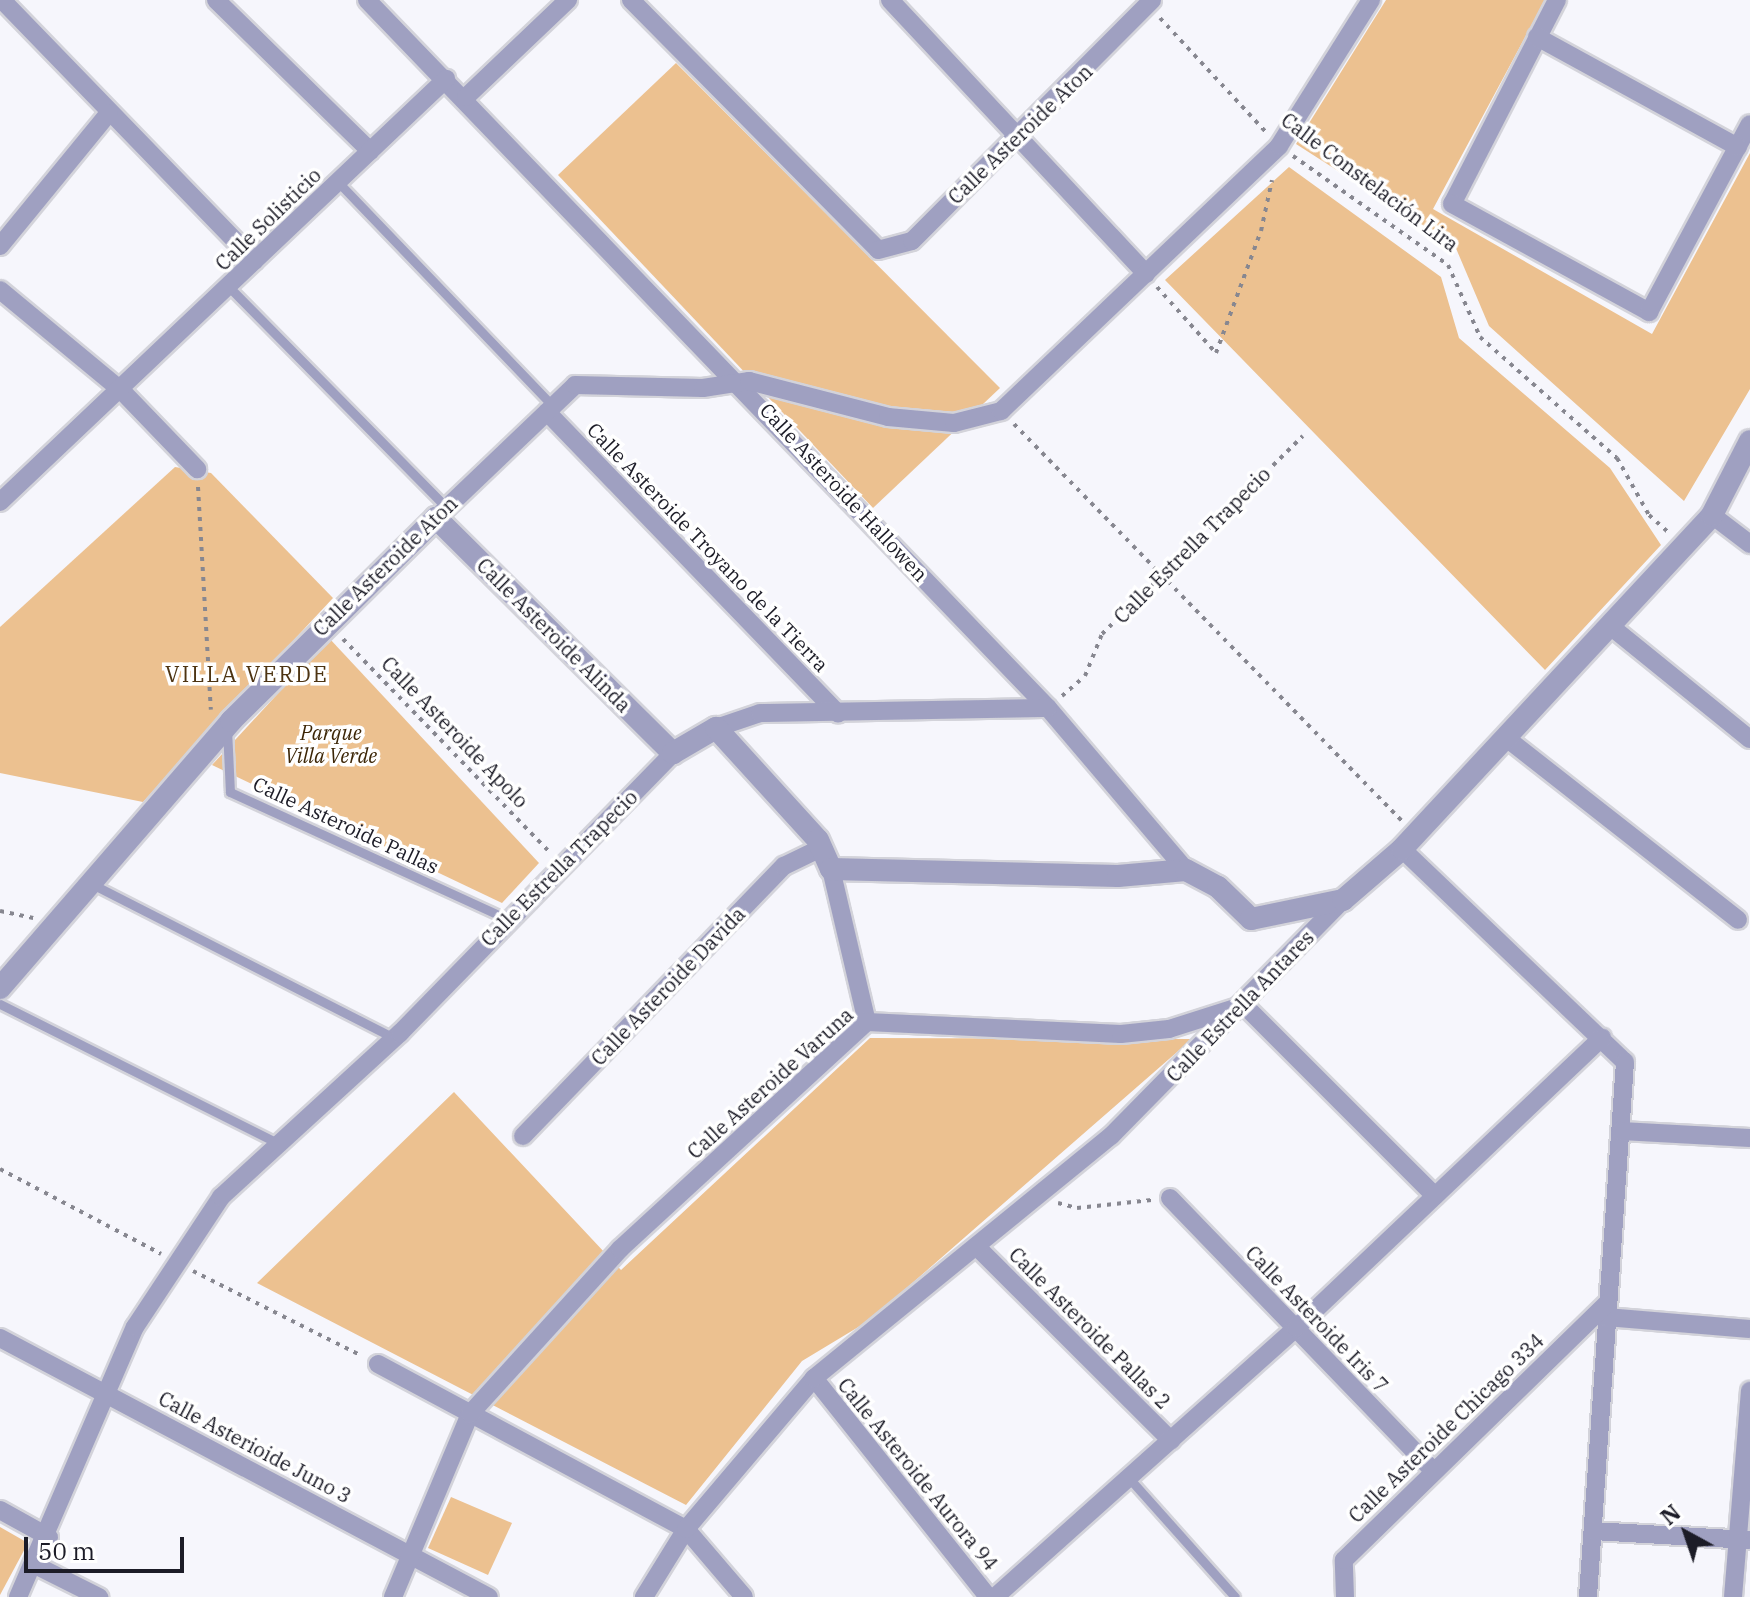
<!DOCTYPE html>
<html>
<head>
<meta charset="utf-8">
<style>
	body { margin:0 }
	#map { position:relative; width:1750px; height:1597px; overflow:hidden; background:#f6f6fc; font-family:"IBM Plex Serif",serif }
	div>[style] { position:absolute }
	.green>* { inset:0; background:#ecc190 }
	.path>* { height:4px; margin-top:-2px; transform-origin:0; background:repeating-linear-gradient(90deg,#878790 0 4px,transparent 0 10px) }
	.roads { filter:drop-shadow(2px 0 #d3d3da) drop-shadow(-2px 0 #d3d3da) drop-shadow(0 2px #d3d3da) drop-shadow(0 -2px #d3d3da) }
	.service>* { height:9px; margin:-4.5px; padding:0 4.5px; transform-origin:4.5px; border-radius:4.5px; background:#9fa0c1 }
	.minor>* { height:18px; margin:-9px; padding:0 9px; transform-origin:9px; border-radius:9px; background:#9fa0c1 }
	.tertiary>* { height:22px; margin:-11px; padding:0 11px; transform-origin:11px; border-radius:11px; background:#9fa0c1 }
	span { translate:-50% -50%; white-space:nowrap; text-align:center; line-height:1.15; -webkit-text-stroke:7px #fff; paint-order:stroke }
	.street-label { font-size:20px; color:#1c1c27 }
	.park-label { font-size:20px; color:#3b2506; font-style:italic }
	.neighbourhood-label { font-size:22px; color:#4d3412; letter-spacing:2px }
	.north { position:absolute; left:1646px; top:1493px; width:80px; height:80px; -webkit-text-stroke:6px #fff; paint-order:stroke; rotate:320deg; font-size:22px; font-weight:700; line-height:32px; text-align:center; color:#1c1c27 }
	.north::after { content:''; display:block; margin:auto; width:28px; height:36px; background:#1c1c27; clip-path:polygon(50% 0,100% 100%,50% 72%,0 100%) }
	.scale { position:absolute; left:24px; top:1537px; width:160px; height:36px; box-sizing:border-box; border:4px solid #1c1c27; border-top:0; padding-left:10px; font-size:24px; line-height:28px; white-space:nowrap; color:#1c1c27; -webkit-text-stroke:6px #fff; paint-order:stroke }
</style>
</head>
<body>
<div id="map">
	<div class="green">
		<div style="clip-path:polygon(1386px 0,1545px 0,1433px 209px,1652px 334px,1750px 153px,1750px 389px,1684px 501px,1489px 326px,1455px 246px,1296px 144px)"></div>
		<div style="clip-path:polygon(676px 63px,1000px 388px,873px 508px,558px 175px)"></div>
		<div style="clip-path:polygon(1289px 167px,1441px 277px,1459px 338px,1610px 468px,1661px 545px,1545px 670px,1165px 280px)"></div>
		<div style="clip-path:polygon(175px 467px,211px 473px,333px 598px,143px 802px,0 773px,0 627px)"></div>
		<div style="clip-path:polygon(329px 638px,539px 863px,502px 903px,212px 765px)"></div>
		<div style="clip-path:polygon(870px 1038px,1192px 1039px,870px 1320px,802px 1361px,686px 1505px,257px 1283px,454px 1092px,621px 1270px)"></div>
		<div style="clip-path:polygon(451px 1497px,512px 1523px,488px 1575px,428px 1548px)"></div>
		<div style="clip-path:polygon(0 1527px,28px 1543px,0 1595px)"></div>
	</div>
	<div class="path">
		<div style="left:1160px;top:18px;width:156px;rotate:47.1deg"></div>
		<div style="left:1293px;top:156px;width:189px;rotate:35.1deg"></div>
		<div style="left:1448px;top:265px;width:79px;rotate:66deg"></div>
		<div style="left:1480px;top:337px;width:183px;rotate:41.5deg"></div>
		<div style="left:1617px;top:458px;width:65px;rotate:60.7deg"></div>
		<div style="left:1649px;top:515px;width:27px;rotate:42deg"></div>
		<div style="left:1157px;top:287px;width:89px;rotate:48.2deg"></div>
		<div style="left:1216px;top:353px;width:130px;rotate:-69.8deg"></div>
		<div style="left:1261px;top:231px;width:52px;rotate:-77.8deg"></div>
		<div style="left:1014px;top:424px;width:555px;rotate:45.66deg"></div>
		<div style="left:198px;top:487px;width:223px;rotate:86.7deg"></div>
		<div style="left:343px;top:639px;width:299px;rotate:45.9deg"></div>
		<div style="left:1062px;top:696px;width:30px;rotate:-41deg"></div>
		<div style="left:1085px;top:676px;width:45px;rotate:-68deg"></div>
		<div style="left:1102px;top:634px;width:282px;rotate:-44.6deg"></div>
		<div style="left:0;top:911px;width:34px;rotate:12deg"></div>
		<div style="left:0;top:1169px;width:182px;rotate:27.8deg"></div>
		<div style="left:1058px;top:1203px;width:20px;rotate:15deg"></div>
		<div style="left:1077px;top:1208px;width:75px;rotate:-6.1deg"></div>
		<div style="left:193px;top:1271px;width:187px;rotate:26.7deg"></div>
	</div>
	<div class="roads">
		<div class="service">
			<div style="left:338px;top:182px;width:310px;rotate:46.2deg"></div>
			<div style="left:229px;top:287px;width:309px;rotate:45.4deg"></div>
			<div style="left:227px;top:729px;width:63px;rotate:87.3deg"></div>
			<div style="left:230px;top:792px;width:306px;rotate:24.6deg"></div>
			<div style="left:92px;top:884px;width:339px;rotate:27deg"></div>
			<div style="left:0;top:1004px;width:312px;rotate:26.6deg"></div>
			<div style="left:1129px;top:1478px;width:159px;rotate:48.3deg"></div>
		</div>
		<div class="minor">
			<div style="left:2px;top:0;width:363px;rotate:45.9deg"></div>
			<div style="left:216px;top:0;width:216px;rotate:44.4deg"></div>
			<div style="left:367px;top:0;width:982px;rotate:46.11deg"></div>
			<div style="left:1048px;top:708px;width:213px;rotate:49.6deg"></div>
			<div style="left:631px;top:0;width:351px;rotate:45.3deg"></div>
			<div style="left:878px;top:250px;width:35px;rotate:-15deg"></div>
			<div style="left:912px;top:241px;width:340px;rotate:-45.1deg"></div>
			<div style="left:890px;top:0;width:375px;rotate:46.9deg"></div>
			<div style="left:1557px;top:0;width:229px;rotate:117.2deg"></div>
			<div style="left:1452px;top:204px;width:225px;rotate:28.7deg"></div>
			<div style="left:1649px;top:312px;width:213px;rotate:-61.8deg"></div>
			<div style="left:1537px;top:37px;width:229px;rotate:28.7deg"></div>
			<div style="left:466px;top:97px;width:141px;rotate:-43.6deg"></div>
			<div style="left:0;top:246px;width:172px;rotate:-50.7deg"></div>
			<div style="left:0;top:290px;width:157px;rotate:39.6deg"></div>
			<div style="left:121px;top:390px;width:110px;rotate:46.1deg"></div>
			<div style="left:547px;top:412px;width:419px;rotate:46deg"></div>
			<div style="left:0;top:502px;width:615px;rotate:-43.48deg"></div>
			<div style="left:1712px;top:515px;width:48px;rotate:37.3deg"></div>
			<div style="left:436px;top:518px;width:192px;rotate:-43.7deg"></div>
			<div style="left:575px;top:385px;width:128px;rotate:1.3deg"></div>
			<div style="left:703px;top:388px;width:47px;rotate:-8.7deg"></div>
			<div style="left:749px;top:381px;width:144px;rotate:14.5deg"></div>
			<div style="left:888px;top:417px;width:66px;rotate:5.2deg"></div>
			<div style="left:954px;top:423px;width:49px;rotate:-14.3deg"></div>
			<div style="left:1001px;top:411px;width:384px;rotate:-43.6deg"></div>
			<div style="left:1279px;top:146px;width:173px;rotate:-57.8deg"></div>
			<div style="left:1609px;top:625px;width:181px;rotate:39deg"></div>
			<div style="left:716px;top:728px;width:46px;rotate:-18.8deg"></div>
			<div style="left:760px;top:713px;width:288px;rotate:-1deg"></div>
			<div style="left:1505px;top:737px;width:296px;rotate:38.1deg"></div>
			<div style="left:1402px;top:849px;width:308px;rotate:43.7deg"></div>
			<div style="left:1625px;top:1062px;width:536px;rotate:93.96deg"></div>
			<div style="left:831px;top:869px;width:157px;rotate:76.8deg"></div>
			<div style="left:1244px;top:1005px;width:270px;rotate:45deg"></div>
			<div style="left:1621px;top:1131px;width:129px;rotate:3.1deg"></div>
			<div style="left:523px;top:1136px;width:376px;rotate:-46deg"></div>
			<div style="left:784px;top:866px;width:41px;rotate:-25.9deg"></div>
			<div style="left:1170px;top:1198px;width:378px;rotate:46deg"></div>
			<div style="left:977px;top:1247px;width:274px;rotate:44.9deg"></div>
			<div style="left:1606px;top:1317px;width:144px;rotate:4.8deg"></div>
			<div style="left:0;top:1338px;width:553px;rotate:27.91deg"></div>
			<div style="left:378px;top:1364px;width:349px;rotate:28.2deg"></div>
			<div style="left:686px;top:1529px;width:89px;rotate:49.5deg"></div>
			<div style="left:814px;top:1378px;width:280px;rotate:51.5deg"></div>
			<div style="left:0;top:1510px;width:56px;rotate:28.9deg"></div>
			<div style="left:1593px;top:1531px;width:157px;rotate:3.3deg"></div>
			<div style="left:35px;top:1565px;width:72px;rotate:26.6deg"></div>
			<div style="left:18px;top:1597px;width:294px;rotate:-66.6deg"></div>
			<div style="left:135px;top:1327px;width:156px;rotate:-56.5deg"></div>
			<div style="left:221px;top:1197px;width:243px;rotate:-42.5deg"></div>
			<div style="left:400px;top:1033px;width:391px;rotate:-45.7deg"></div>
			<div style="left:393px;top:1597px;width:199px;rotate:-67.2deg"></div>
			<div style="left:470px;top:1414px;width:223px;rotate:-47.7deg"></div>
			<div style="left:620px;top:1249px;width:335px;rotate:-42.6deg"></div>
			<div style="left:867px;top:1022px;width:254px;rotate:2.7deg"></div>
			<div style="left:1121px;top:1034px;width:48px;rotate:-5.9deg"></div>
			<div style="left:1169px;top:1029px;width:79px;rotate:-17.7deg"></div>
			<div style="left:644px;top:1597px;width:80px;rotate:-58.3deg"></div>
			<div style="left:686px;top:1529px;width:198px;rotate:-49.7deg"></div>
			<div style="left:814px;top:1378px;width:383px;rotate:-39.2deg"></div>
			<div style="left:1111px;top:1136px;width:331px;rotate:-45.5deg"></div>
			<div style="left:995px;top:1597px;width:404px;rotate:-41.8deg"></div>
			<div style="left:1296px;top:1328px;width:422px;rotate:-43.5deg"></div>
			<div style="left:1345px;top:1597px;width:37px;rotate:-92deg"></div>
			<div style="left:1344px;top:1560px;width:368px;rotate:-44.3deg"></div>
			<div style="left:1733px;top:1597px;width:207px;rotate:-85.3deg"></div>
		</div>
		<div class="tertiary">
			<div style="left:0;top:988px;width:353px;rotate:-49.1deg"></div>
			<div style="left:231px;top:721px;width:289px;rotate:-44.7deg"></div>
			<div style="left:436px;top:518px;width:334px;rotate:44.8deg"></div>
			<div style="left:673px;top:753px;width:50px;rotate:-30.2deg"></div>
			<div style="left:716px;top:728px;width:151px;rotate:47.7deg"></div>
			<div style="left:818px;top:840px;width:32px;rotate:66deg"></div>
			<div style="left:831px;top:869px;width:287px;rotate:1.4deg"></div>
			<div style="left:1118px;top:876px;width:68px;rotate:-5deg"></div>
			<div style="left:1186px;top:870px;width:36px;rotate:28deg"></div>
			<div style="left:1218px;top:887px;width:46px;rotate:44.1deg"></div>
			<div style="left:1251px;top:919px;width:94px;rotate:-11.7deg"></div>
			<div style="left:1343px;top:900px;width:78px;rotate:-40.8deg"></div>
			<div style="left:1402px;top:849px;width:456px;rotate:-47.1deg"></div>
			<div style="left:1712px;top:515px;width:83px;rotate:-62.8deg"></div>
		</div>
	</div>
	<div class="street-label">
		<span style="left:1020px;top:134px;rotate:-44deg">Calle Asteroide Aton</span>
		<span style="left:1370px;top:182px;rotate:37deg">Calle Constelación Lira</span>
		<span style="left:268px;top:219px;rotate:-44deg">Calle Solisticio</span>
		<span style="left:844px;top:492px;rotate:47deg">Calle Asteroide Hallowen</span>
		<span style="left:1192px;top:545px;rotate:-45deg">Calle Estrella Trapecio</span>
		<span style="left:708px;top:547px;rotate:46deg">Calle Asteroide Troyano de la Tierra</span>
		<span style="left:385px;top:566px;rotate:-44deg">Calle Asteroide Aton</span>
		<span style="left:554px;top:635px;rotate:45deg">Calle Asteroide Alinda</span>
		<span style="left:455px;top:732px;rotate:46deg">Calle Asteroide Apolo</span>
		<span style="left:346px;top:825px;rotate:25deg">Calle Asteroide Pallas</span>
		<span style="left:559px;top:868px;rotate:-45deg">Calle Estrella Trapecio</span>
		<span style="left:668px;top:986px;rotate:-46deg">Calle Asteroide Davida</span>
		<span style="left:1240px;top:1006px;rotate:-46deg">Calle Estrella Antares</span>
		<span style="left:770px;top:1083px;rotate:-42deg">Calle Asteroide Varuna</span>
		<span style="left:1317px;top:1319px;rotate:46deg">Calle Asteroide Iris 7</span>
		<span style="left:1090px;top:1328px;rotate:45deg">Calle Asteroide Pallas 2</span>
		<span style="left:1446px;top:1428px;rotate:-44deg">Calle Asteroide Chicago 334</span>
		<span style="left:255px;top:1447px;rotate:28deg">Calle Asterioide Juno 3</span>
		<span style="left:918px;top:1474px;rotate:51deg">Calle Asteroide Aurora 94</span>
	</div>
	<div class="park-label">
		<span style="left:331px;top:744px">Parque<br>Villa Verde</span>
	</div>
	<div class="neighbourhood-label">
		<span style="left:247px;top:674px">VILLA VERDE</span>
	</div>
	<div class="north">N</div>
	<div class="scale">50 m</div>
</div>
</body>
</html>
